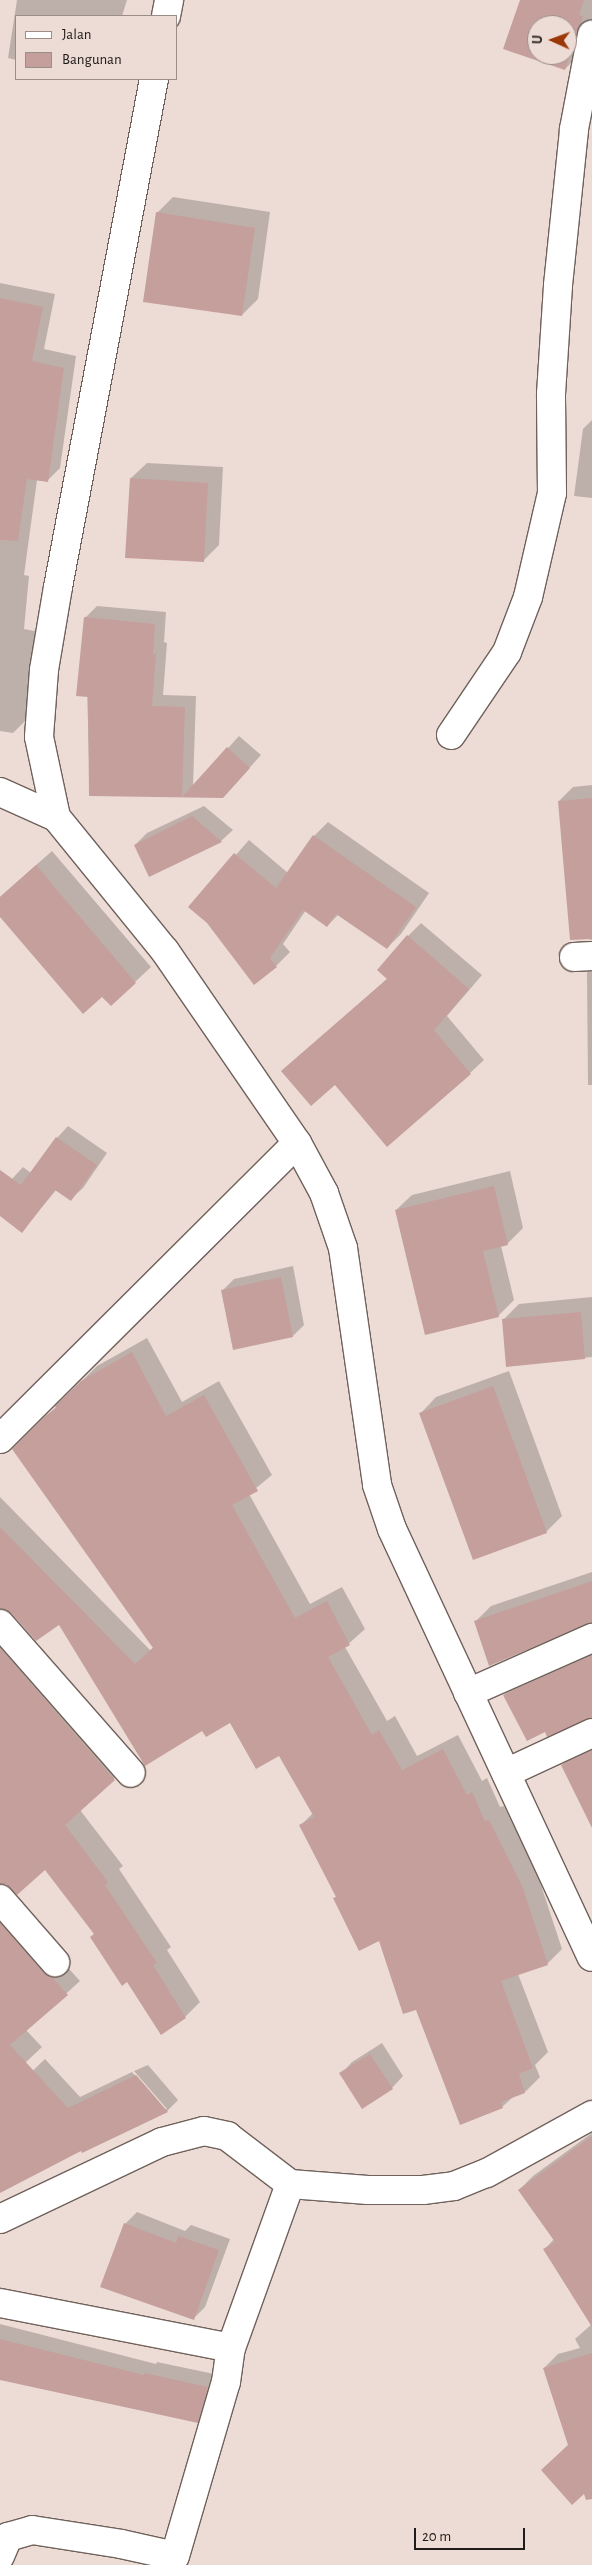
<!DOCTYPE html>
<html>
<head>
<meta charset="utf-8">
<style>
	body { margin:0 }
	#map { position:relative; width:592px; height:2565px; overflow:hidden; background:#eddcd5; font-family:"Alegreya Sans",sans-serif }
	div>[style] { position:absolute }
	.shadow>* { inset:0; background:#0003 }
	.building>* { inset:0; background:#c59f9c }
	.roads { filter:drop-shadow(1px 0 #70615b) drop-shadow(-1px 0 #70615b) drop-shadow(0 1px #70615b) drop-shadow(0 -1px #70615b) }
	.minor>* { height:28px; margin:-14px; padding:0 14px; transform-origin:14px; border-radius:14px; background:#fff }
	span { translate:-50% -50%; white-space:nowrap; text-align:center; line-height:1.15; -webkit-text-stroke:4.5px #eddcd5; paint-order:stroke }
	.legend { position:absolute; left:15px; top:15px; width:162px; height:65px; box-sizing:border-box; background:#eddcd5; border:1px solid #9b8e89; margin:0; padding:6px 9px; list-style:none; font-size:15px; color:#201a18 }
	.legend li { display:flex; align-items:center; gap:10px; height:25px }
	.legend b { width:25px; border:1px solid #9b8e89 }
	.north { position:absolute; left:527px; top:15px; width:50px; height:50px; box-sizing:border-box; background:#eddcd5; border:1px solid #9b8e89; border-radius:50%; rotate:272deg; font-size:14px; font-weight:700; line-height:20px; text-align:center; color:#201a18 }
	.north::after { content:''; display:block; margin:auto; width:18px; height:22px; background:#9c3707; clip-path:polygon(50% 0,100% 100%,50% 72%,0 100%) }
	.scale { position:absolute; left:414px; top:2528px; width:111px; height:22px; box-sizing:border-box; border:2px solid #201a18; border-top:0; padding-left:6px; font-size:15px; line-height:18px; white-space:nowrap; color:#201a18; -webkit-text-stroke:4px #eddcd5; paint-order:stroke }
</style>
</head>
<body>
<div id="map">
	<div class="shadow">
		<div style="clip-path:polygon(17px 0,127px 0,122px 16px,16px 16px,16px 60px,8px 58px)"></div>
		<div style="clip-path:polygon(evenodd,521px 0,592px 0,592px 19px,589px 19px,577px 57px,565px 69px,505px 48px,521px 0,537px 25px,567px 25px,567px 55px,537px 55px,537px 25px)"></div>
		<div style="clip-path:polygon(173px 197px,270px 212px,258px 299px,242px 315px,157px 213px)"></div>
		<div style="clip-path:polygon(0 283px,55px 294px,44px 349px,76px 356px,60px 468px,47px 481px,37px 480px,24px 575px,29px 576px,24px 629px,40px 632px,26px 720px,13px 733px,0 731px)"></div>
		<div style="clip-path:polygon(592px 420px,592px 498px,574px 496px,583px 429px)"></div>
		<div style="clip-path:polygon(147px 463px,223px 467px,219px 545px,203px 561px,131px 478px)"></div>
		<div style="clip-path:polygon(97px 606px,166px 612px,164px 642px,167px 643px,163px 695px,196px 696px,193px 787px,239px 736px,261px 755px,223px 797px,90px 795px,85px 618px)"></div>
		<div style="clip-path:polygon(592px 785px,592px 940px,585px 938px,559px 801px,573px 787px)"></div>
		<div style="clip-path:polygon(204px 806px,233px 830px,221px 841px,150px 876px,135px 845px,147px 833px)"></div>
		<div style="clip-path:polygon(328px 822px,429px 893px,401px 934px,387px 948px,339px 914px,327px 926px,306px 910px,283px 944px,290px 952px,276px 966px,208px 922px,190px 907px,249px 840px,288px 873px,314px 836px)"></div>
		<div style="clip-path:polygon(52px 851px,151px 967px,135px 982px,0 915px,0 897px)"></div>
		<div style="clip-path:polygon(421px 923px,482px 975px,447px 1016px,484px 1060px,470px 1073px,335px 1083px,283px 1071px,388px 978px,408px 936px)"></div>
		<div style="clip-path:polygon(592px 967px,592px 1085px,588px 1085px,587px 973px)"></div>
		<div style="clip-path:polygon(68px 1126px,107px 1153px,83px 1188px,71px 1199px,57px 1189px,22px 1231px,0 1214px,0 1192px,23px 1167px,31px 1173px,57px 1138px)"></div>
		<div style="clip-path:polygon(510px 1171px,523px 1228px,507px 1244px,501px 1246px,514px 1300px,498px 1316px,396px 1210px,412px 1195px)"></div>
		<div style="clip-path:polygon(293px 1266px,304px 1325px,293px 1336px,223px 1290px,234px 1279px)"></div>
		<div style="clip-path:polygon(592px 1297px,592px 1357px,507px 1366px,503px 1320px,519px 1304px)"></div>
		<div style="clip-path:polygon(147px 1338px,182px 1402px,219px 1381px,272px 1475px,249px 1494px,310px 1604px,342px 1587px,365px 1629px,345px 1647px,387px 1721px,395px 1716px,417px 1756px,458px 1735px,482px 1781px,487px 1778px,500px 1807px,504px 1806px,537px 1873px,562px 1949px,547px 1964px,518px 1974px,548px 2052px,535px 2065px,540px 2077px,525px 2092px,514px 2096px,502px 2107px,417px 2009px,379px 1940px,334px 1899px,337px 1896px,300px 1826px,313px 1813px,279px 1754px,231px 1721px,203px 1730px,60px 1623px,0 1608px,0 1497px,150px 1650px,154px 1647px,14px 1449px,97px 1366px)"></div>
		<div style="clip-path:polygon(509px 1371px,562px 1516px,546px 1532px,421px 1413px,436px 1397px)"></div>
		<div style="clip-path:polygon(592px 1572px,592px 1622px,476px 1621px,491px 1606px)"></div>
		<div style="clip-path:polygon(0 1613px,129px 1764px,80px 1810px,123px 1866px,119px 1869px,171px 1947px,167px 1950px,200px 2002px,185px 2017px,95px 1934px,45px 1868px,0 1856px)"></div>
		<div style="clip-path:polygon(592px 1647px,592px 1717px,545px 1730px,504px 1695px,520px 1679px)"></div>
		<div style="clip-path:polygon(592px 1742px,592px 1826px,562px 1765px,578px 1750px)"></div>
		<div style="clip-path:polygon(0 1892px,80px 1981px,26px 2030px,42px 2047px,7px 2080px,0 2072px)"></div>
		<div style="clip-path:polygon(382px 2043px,403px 2076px,392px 2088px,341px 2074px,352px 2062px)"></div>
		<div style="clip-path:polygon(45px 2059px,80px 2097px,132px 2072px,164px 2109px,167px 2109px,134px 2071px,148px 2065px,178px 2100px,167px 2111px,82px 2149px,0 2192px,0 2102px)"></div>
		<div style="clip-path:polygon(592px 2133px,592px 2485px,569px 2444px,544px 2368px,558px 2354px,580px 2348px,575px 2339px,592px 2324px,544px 2250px,554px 2239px,519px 2190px,533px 2176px)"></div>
		<div style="clip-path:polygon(137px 2212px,185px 2231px,191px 2225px,230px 2239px,205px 2307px,194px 2318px,125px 2224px)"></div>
		<div style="clip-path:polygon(0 2324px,156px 2364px,157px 2362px,219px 2375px,209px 2411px,197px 2422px,0 2379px)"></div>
	</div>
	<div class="building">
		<div style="clip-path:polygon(evenodd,520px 0,584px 0,579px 15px,583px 16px,565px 70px,503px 49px,520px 0,537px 25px,567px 25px,567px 55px,537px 55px,537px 25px)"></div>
		<div style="clip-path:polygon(156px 212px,255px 228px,242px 316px,143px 302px)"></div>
		<div style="clip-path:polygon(0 298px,43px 307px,32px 361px,64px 368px,48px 482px,27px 479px,18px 541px,0 540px)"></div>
		<div style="clip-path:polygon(130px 478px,208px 483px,204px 562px,125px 558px)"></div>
		<div style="clip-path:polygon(84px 617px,155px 624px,153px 654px,156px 654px,152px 706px,185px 707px,182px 797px,227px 747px,250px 768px,223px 798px,89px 796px,88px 697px,76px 696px)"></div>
		<div style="clip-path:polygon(592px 798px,592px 939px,570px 940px,558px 801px)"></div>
		<div style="clip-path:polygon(192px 816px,222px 842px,149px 877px,134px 845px)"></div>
		<div style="clip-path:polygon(313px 835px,416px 907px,387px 949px,336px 914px,327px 927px,303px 910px,270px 958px,277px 967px,254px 985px,207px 923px,188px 907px,234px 853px,276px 888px)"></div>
		<div style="clip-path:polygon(36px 865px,136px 983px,111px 1006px,102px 997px,83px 1014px,0 917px,0 897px)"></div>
		<div style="clip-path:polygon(407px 935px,469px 989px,434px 1030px,471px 1074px,387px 1147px,335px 1085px,311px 1106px,281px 1071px,387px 979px,377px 970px)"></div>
		<div style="clip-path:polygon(56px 1137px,97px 1165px,71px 1201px,55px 1190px,22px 1233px,0 1216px,0 1170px,21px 1185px)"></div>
		<div style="clip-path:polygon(494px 1186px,508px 1245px,483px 1251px,499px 1317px,425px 1335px,395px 1210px)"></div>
		<div style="clip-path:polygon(281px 1277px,293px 1337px,233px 1350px,221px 1290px)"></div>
		<div style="clip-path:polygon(581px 1312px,585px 1359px,506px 1367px,502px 1319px)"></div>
		<div style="clip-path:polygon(132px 1352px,166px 1416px,204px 1395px,258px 1491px,232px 1505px,295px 1618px,327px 1601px,350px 1645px,328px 1657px,372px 1735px,379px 1730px,402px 1770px,443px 1749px,467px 1795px,472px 1792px,485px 1821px,489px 1820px,523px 1888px,548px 1965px,501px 1981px,533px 2068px,519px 2074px,525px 2093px,501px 2102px,503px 2108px,460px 2125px,416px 2010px,403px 2014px,379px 1941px,359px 1951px,333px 1898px,336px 1897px,299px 1825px,314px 1817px,279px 1756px,256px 1769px,230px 1723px,206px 1737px,202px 1731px,145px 1766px,59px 1625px,36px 1641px,12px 1614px,0 1609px,0 1527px,135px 1664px,153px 1648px,12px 1449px,44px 1417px,56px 1408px,55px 1406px,81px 1381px)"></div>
		<div style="clip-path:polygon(493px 1386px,547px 1533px,473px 1560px,419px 1413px)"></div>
		<div style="clip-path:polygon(592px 1581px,592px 1623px,489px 1666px,474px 1621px)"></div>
		<div style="clip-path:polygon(0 1648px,115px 1780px,65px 1825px,108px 1882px,105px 1885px,157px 1963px,153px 1965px,186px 2018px,161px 2035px,127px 1982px,122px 1986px,90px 1937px,94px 1934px,45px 1870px,17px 1895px,6px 1884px,0 1884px)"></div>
		<div style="clip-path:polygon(592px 1655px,592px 1718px,547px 1737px,545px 1732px,527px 1741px,503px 1695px)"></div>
		<div style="clip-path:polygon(592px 1750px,592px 1828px,561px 1765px)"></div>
		<div style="clip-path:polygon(0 1923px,43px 1972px,52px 1977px,68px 1995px,10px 2045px,68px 2108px,136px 2075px,168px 2112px,82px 2153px,81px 2151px,0 2193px)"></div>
		<div style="clip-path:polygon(370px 2054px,393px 2089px,362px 2109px,339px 2073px)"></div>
		<div style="clip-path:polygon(592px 2136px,592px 2327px,543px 2249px,555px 2242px,518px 2190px)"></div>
		<div style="clip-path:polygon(124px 2223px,176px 2243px,178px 2236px,219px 2250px,194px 2320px,100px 2287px)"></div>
		<div style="clip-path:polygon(0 2339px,144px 2375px,145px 2373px,208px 2387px,198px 2423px,0 2380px)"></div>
		<div style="clip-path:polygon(592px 2353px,592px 2499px,586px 2500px,584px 2494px,572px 2505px,541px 2470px,568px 2445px,543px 2368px)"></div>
	</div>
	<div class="roads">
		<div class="minor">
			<div style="left:166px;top:16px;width:16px;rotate:-79deg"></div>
			<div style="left:154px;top:79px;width:517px;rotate:100.7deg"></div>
			<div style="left:58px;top:587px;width:84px;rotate:99.6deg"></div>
			<div style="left:44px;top:670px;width:67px;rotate:94.3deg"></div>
			<div style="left:39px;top:737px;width:82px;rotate:78deg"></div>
			<div style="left:56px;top:817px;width:173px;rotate:50.9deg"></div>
			<div style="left:165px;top:951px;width:233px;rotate:55.5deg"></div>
			<div style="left:297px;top:1143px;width:57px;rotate:61.6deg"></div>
			<div style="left:324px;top:1193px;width:58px;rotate:70.9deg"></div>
			<div style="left:343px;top:1248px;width:239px;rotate:81.8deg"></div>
			<div style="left:377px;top:1485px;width:46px;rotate:71.2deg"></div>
			<div style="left:392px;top:1529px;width:472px;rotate:65deg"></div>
			<div style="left:451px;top:735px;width:100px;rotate:-56deg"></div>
			<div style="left:507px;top:652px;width:59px;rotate:-69.1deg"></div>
			<div style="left:528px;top:597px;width:107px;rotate:-77deg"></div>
			<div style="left:552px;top:493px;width:99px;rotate:-90.6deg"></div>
			<div style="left:551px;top:394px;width:109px;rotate:-86.3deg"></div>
			<div style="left:558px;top:285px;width:157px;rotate:-84.1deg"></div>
			<div style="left:574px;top:129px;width:96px;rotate:-79.2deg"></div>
			<div style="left:0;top:792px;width:61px;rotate:24.1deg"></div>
			<div style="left:574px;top:957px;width:18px;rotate:-3deg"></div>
			<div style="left:0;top:1439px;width:419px;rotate:-44.9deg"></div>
			<div style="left:0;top:1624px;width:198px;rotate:48.7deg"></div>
			<div style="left:468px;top:1693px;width:136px;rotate:-23.9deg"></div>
			<div style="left:506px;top:1773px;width:95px;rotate:-24.9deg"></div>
			<div style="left:0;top:1899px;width:84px;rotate:48.9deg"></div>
			<div style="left:0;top:2219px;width:179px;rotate:-25.4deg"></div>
			<div style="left:162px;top:2142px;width:43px;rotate:-14.7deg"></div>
			<div style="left:204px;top:2131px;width:24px;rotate:12deg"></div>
			<div style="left:227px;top:2136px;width:79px;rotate:37.3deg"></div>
			<div style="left:290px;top:2184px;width:78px;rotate:4.4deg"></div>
			<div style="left:368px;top:2190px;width:55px"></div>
			<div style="left:423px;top:2190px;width:31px;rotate:-7deg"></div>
			<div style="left:454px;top:2186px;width:35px;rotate:-22deg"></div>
			<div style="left:487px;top:2173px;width:120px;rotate:-28.9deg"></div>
			<div style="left:0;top:2303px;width:235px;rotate:11deg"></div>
			<div style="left:0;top:2556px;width:21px;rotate:-67deg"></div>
			<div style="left:8px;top:2537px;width:25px;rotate:-16deg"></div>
			<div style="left:32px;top:2530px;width:90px;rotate:8.9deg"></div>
			<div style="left:121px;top:2544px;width:55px;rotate:12.5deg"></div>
			<div style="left:175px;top:2556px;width:181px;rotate:-73.7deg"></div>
			<div style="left:226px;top:2382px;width:34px;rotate:-82deg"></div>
			<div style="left:231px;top:2348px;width:174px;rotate:-70.2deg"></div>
		</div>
	</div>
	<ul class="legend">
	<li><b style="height:6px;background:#fff"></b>Jalan</li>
	<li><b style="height:14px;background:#c59f9c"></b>Bangunan</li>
	</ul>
	<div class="north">U</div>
	<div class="scale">20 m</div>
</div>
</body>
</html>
